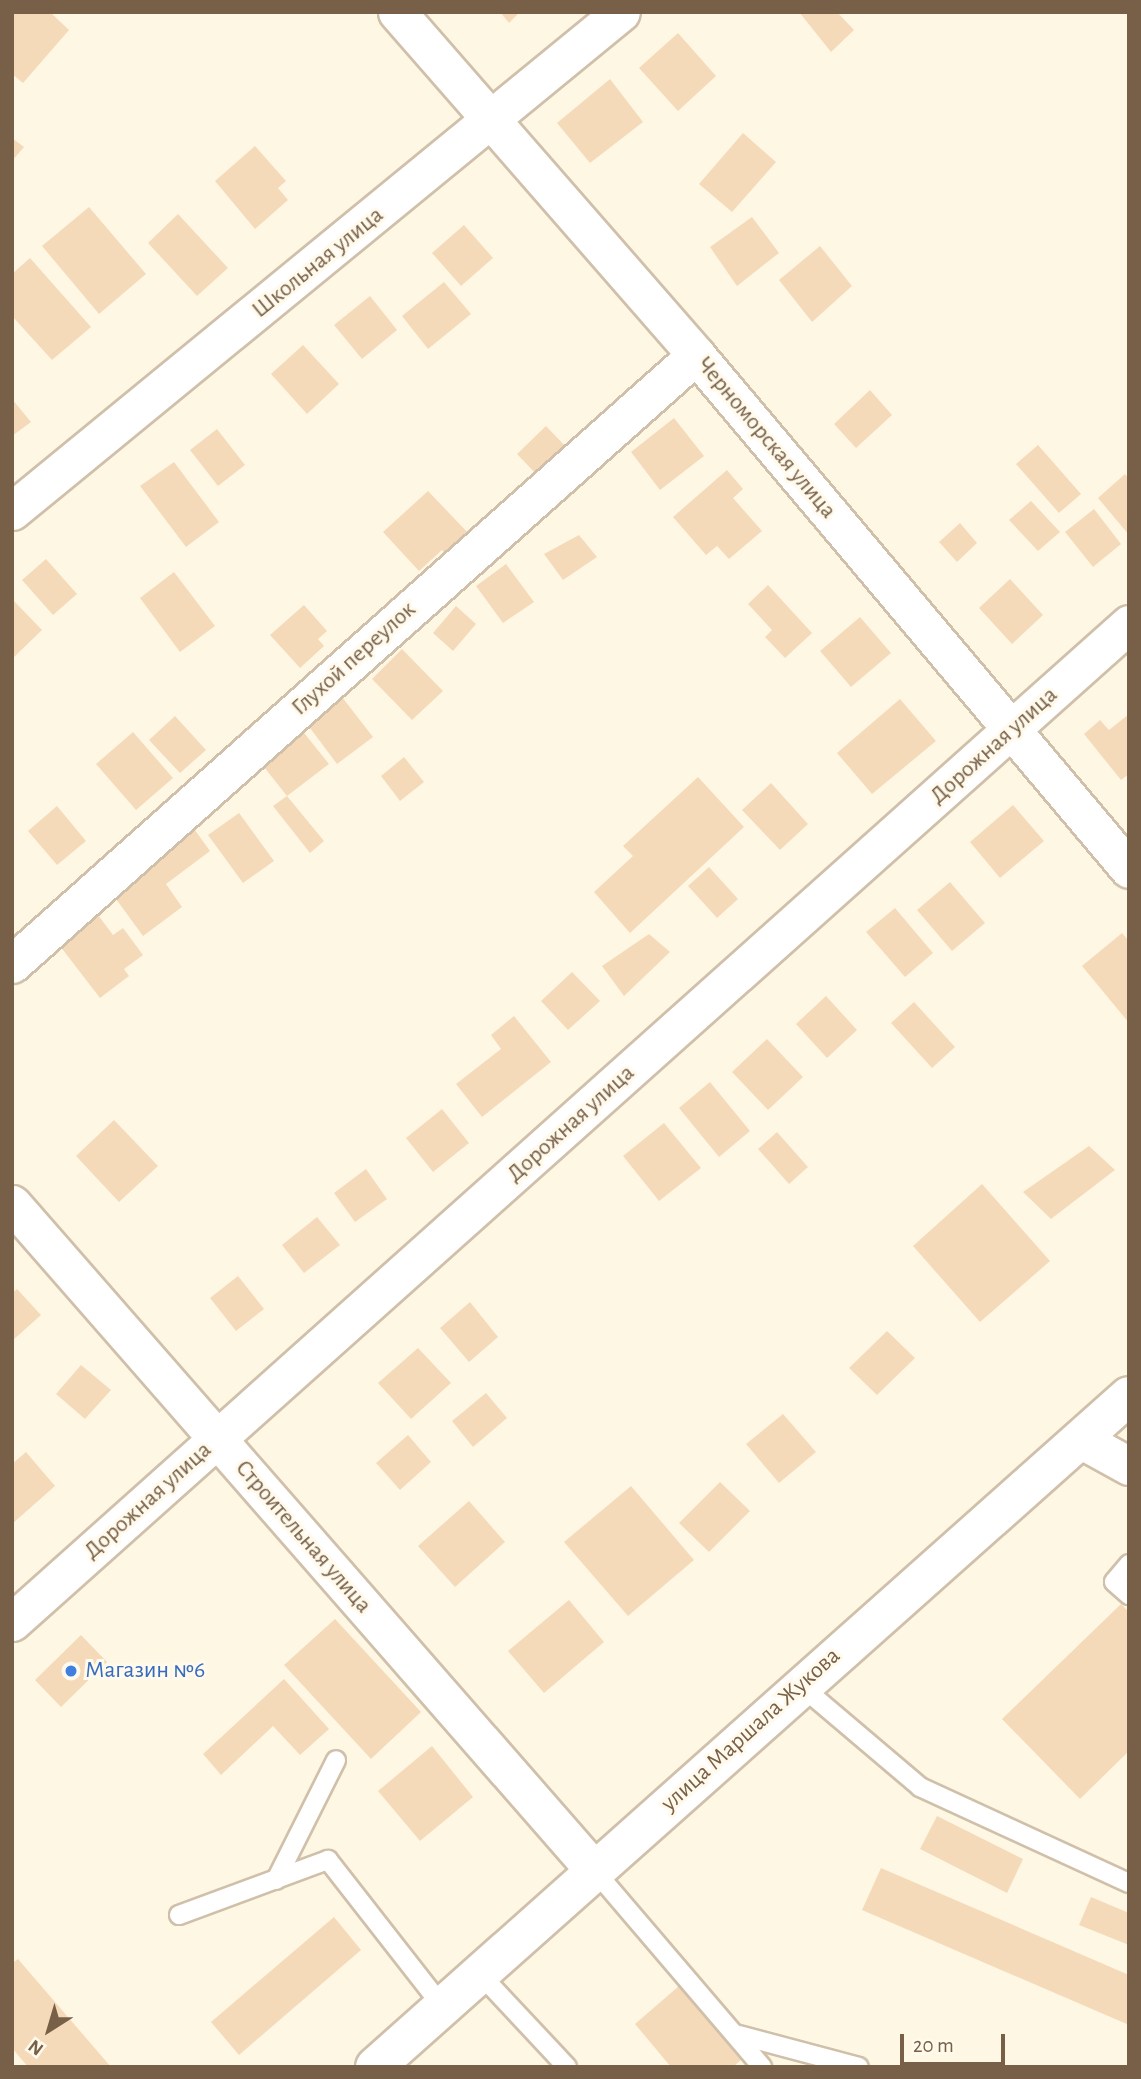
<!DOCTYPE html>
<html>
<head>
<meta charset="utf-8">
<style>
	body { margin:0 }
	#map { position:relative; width:1141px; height:2079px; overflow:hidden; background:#fef7e4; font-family:"Alegreya Sans",sans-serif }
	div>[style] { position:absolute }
	.building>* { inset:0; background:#f5daba }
	.roads { filter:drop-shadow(2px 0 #d0c0aa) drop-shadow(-2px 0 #d0c0aa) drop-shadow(0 2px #d0c0aa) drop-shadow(0 -2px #d0c0aa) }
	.service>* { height:18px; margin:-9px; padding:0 9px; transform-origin:9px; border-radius:9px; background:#fff }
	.minor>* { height:37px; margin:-18.5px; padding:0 18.5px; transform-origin:18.5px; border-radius:18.5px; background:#fff }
	.secondary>* { height:38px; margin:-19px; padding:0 19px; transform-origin:19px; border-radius:19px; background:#fff }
	.dots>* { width:19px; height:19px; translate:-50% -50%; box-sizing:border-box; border:4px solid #fffaec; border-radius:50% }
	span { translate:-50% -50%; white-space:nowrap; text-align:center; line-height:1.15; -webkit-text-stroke:6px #fffaec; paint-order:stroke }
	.street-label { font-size:24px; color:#786048 }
	.shop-label { font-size:24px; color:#366cbe }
	.left { translate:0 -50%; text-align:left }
	.frame { position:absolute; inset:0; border:14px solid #786048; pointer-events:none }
	.north { position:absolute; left:14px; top:1995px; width:70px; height:70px; -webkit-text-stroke:5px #fffaec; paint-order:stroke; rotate:217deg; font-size:19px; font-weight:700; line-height:28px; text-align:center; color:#786048 }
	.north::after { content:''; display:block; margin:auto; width:24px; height:32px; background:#786048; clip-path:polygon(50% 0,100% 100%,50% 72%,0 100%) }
	.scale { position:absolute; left:900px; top:2034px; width:105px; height:32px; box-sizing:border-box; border:4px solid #786048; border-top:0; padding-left:9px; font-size:21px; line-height:24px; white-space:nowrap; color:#786048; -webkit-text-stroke:5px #fffaec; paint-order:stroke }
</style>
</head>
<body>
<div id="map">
	<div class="building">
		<div style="clip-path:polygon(12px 12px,50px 12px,69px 30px,23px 83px,12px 74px)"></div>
		<div style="clip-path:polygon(500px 12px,520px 12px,509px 23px)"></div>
		<div style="clip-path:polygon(799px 12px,837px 12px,854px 30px,831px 52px)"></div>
		<div style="clip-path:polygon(678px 33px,716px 76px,678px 111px,639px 68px)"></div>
		<div style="clip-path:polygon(610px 79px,643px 122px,590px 163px,557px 123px)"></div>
		<div style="clip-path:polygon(743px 133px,776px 162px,732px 212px,699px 184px)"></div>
		<div style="clip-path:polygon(12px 138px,24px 147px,12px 161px)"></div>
		<div style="clip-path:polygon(255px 146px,286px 181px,278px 188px,288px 200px,255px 229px,215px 181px)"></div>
		<div style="clip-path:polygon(89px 207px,146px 274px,99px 314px,42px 246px)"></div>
		<div style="clip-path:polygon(178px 214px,228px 268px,197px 296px,148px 243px)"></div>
		<div style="clip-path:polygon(752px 217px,779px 253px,737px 286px,710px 247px)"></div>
		<div style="clip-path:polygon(464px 225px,493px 258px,461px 286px,432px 253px)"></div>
		<div style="clip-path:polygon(820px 246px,852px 286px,812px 322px,779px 280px)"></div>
		<div style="clip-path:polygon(30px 258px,91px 327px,52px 360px,12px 316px,12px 274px)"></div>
		<div style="clip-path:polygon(444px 282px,471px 314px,428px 349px,402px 316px)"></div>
		<div style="clip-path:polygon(370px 296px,397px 330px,362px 359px,334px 325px)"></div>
		<div style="clip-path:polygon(303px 345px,339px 384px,307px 414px,271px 374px)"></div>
		<div style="clip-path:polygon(870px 390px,892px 415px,856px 448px,834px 424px)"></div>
		<div style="clip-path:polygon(12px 399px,31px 422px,12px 436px)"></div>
		<div style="clip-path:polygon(674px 418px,704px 456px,660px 490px,631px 452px)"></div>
		<div style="clip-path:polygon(546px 426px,568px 449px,539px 477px,517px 454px)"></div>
		<div style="clip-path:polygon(217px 429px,245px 465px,218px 486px,190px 450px)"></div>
		<div style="clip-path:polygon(1038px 445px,1081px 494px,1059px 513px,1016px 464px)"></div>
		<div style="clip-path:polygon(174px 462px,219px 522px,186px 547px,140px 486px)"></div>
		<div style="clip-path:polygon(727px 470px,743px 489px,733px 498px,762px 531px,729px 559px,717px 546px,706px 555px,673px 517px)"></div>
		<div style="clip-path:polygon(1125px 474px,1129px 479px,1129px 535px,1098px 498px)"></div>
		<div style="clip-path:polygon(428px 491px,472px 537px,449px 558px,442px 550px,419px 571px,383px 532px)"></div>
		<div style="clip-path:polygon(1031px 501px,1060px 532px,1038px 551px,1009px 520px)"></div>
		<div style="clip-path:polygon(1094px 509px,1121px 544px,1093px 567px,1065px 532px)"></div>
		<div style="clip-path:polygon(960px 523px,977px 543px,957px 562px,939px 542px)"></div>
		<div style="clip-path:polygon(579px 535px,597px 557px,563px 580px,544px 554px)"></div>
		<div style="clip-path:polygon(46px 559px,77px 594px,53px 615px,22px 580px)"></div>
		<div style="clip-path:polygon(506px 564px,534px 602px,503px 623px,476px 586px)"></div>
		<div style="clip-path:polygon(174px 572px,215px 626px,180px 652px,140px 598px)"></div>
		<div style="clip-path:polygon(1010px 579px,1043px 615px,1012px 644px,979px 608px)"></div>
		<div style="clip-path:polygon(768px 585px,812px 633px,785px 658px,765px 637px,772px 630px,748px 604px)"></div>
		<div style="clip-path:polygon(12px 599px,42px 630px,12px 659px)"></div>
		<div style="clip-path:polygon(304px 605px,327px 631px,318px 639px,324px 646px,300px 668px,270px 635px)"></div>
		<div style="clip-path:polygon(456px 606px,476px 624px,453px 651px,433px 633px)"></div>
		<div style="clip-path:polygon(860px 617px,891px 653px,851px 687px,820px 651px)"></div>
		<div style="clip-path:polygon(402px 649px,443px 691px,412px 720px,372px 679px)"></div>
		<div style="clip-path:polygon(342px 697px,373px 737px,337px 764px,307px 724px)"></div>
		<div style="clip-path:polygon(900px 699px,936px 741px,872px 794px,837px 753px)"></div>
		<div style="clip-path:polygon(1129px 714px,1129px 774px,1121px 780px,1084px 734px,1100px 720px,1109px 730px)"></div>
		<div style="clip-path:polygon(175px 716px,206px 750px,180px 773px,149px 740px)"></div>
		<div style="clip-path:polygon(301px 729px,329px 764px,287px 796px,260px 762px)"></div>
		<div style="clip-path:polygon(133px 732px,173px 778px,136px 810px,96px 764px)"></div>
		<div style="clip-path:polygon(404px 757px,424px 782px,400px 801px,381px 776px)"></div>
		<div style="clip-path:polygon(698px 777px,744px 827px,630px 933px,594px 892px,633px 856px,623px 846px)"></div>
		<div style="clip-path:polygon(771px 783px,808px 824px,780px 850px,742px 810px)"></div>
		<div style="clip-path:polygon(287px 796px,324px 841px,310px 853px,273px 806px)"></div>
		<div style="clip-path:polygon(1013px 805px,1044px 841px,1000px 878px,970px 842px)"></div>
		<div style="clip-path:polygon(57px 806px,86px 841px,57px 865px,28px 831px)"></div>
		<div style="clip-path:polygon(239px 813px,274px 861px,243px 883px,208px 835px)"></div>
		<div style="clip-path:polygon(192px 826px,210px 851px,166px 884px,182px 907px,143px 936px,108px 888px)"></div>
		<div style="clip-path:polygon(709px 867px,738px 899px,717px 918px,688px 886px)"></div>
		<div style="clip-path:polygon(950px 882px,985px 923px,952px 951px,917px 910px)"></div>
		<div style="clip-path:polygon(92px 907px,113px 935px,123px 928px,143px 955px,124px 969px,129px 976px,100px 998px,53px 937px)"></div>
		<div style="clip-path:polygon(895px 908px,933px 953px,905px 977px,866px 932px)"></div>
		<div style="clip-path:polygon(1122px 933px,1129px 941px,1129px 1023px,1082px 966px)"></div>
		<div style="clip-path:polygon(649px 934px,670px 952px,624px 996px,602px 966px)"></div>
		<div style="clip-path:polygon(572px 972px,600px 1001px,568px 1030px,541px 1001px)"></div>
		<div style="clip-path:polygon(826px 996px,857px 1030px,827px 1058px,796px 1024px)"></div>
		<div style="clip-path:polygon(914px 1002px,955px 1047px,932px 1068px,891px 1023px)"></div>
		<div style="clip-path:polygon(514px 1016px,551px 1062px,482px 1117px,456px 1084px,501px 1049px,491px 1035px)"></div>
		<div style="clip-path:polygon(767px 1039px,803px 1077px,768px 1110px,732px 1072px)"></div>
		<div style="clip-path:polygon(710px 1082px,750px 1131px,719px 1157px,679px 1108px)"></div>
		<div style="clip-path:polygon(442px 1109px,469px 1143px,433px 1172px,406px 1138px)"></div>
		<div style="clip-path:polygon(114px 1120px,158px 1166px,119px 1202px,76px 1156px)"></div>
		<div style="clip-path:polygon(664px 1123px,701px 1168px,659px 1201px,623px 1156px)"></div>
		<div style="clip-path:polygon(777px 1132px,808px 1167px,789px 1184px,758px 1149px)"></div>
		<div style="clip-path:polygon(1089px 1146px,1115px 1170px,1051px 1219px,1023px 1192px)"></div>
		<div style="clip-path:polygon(366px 1169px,387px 1199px,355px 1222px,334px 1193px)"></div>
		<div style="clip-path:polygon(982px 1184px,1050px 1261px,980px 1322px,913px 1246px)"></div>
		<div style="clip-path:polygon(317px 1217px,340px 1245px,304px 1273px,282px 1245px)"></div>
		<div style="clip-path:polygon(238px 1276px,264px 1309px,236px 1331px,210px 1298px)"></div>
		<div style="clip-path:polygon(17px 1289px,41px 1315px,12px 1341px,12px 1293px)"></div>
		<div style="clip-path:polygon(470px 1302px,498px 1337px,469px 1362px,440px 1328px)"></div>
		<div style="clip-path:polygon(887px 1331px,915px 1358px,877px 1395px,849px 1368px)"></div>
		<div style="clip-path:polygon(418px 1348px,451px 1383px,411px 1419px,378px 1383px)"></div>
		<div style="clip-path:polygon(81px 1365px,111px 1390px,85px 1419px,56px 1394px)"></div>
		<div style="clip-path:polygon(486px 1393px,507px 1418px,473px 1447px,452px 1421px)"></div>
		<div style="clip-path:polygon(783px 1414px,816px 1452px,779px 1483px,746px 1444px)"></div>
		<div style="clip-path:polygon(408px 1435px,431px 1462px,400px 1490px,376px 1463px)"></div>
		<div style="clip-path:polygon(26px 1452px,55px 1486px,12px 1524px,12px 1464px)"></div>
		<div style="clip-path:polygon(720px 1482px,750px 1511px,709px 1552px,679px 1523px)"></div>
		<div style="clip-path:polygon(631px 1486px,694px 1560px,628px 1616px,564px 1542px)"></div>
		<div style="clip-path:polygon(469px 1501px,505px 1542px,455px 1587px,418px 1546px)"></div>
		<div style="clip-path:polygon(569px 1600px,604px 1642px,544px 1693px,508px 1651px)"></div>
		<div style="clip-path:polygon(1121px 1604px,1129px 1612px,1129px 1751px,1080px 1799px,1002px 1719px)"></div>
		<div style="clip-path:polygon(335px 1619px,421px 1712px,371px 1759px,284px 1665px)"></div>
		<div style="clip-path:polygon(81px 1635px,107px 1662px,61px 1707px,35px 1680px)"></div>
		<div style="clip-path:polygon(284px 1679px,329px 1729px,300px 1755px,273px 1726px,221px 1775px,203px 1754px)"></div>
		<div style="clip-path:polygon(432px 1746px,473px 1797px,420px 1841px,378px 1791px)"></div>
		<div style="clip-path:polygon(937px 1816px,1023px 1859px,1007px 1893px,920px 1849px)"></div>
		<div style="clip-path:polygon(881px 1868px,1129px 1975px,1129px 2025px,862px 1910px)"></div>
		<div style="clip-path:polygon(1091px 1897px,1129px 1913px,1129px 1945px,1079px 1925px)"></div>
		<div style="clip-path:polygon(334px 1917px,361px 1950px,239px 2055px,211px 2022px)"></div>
		<div style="clip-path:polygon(18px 1959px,111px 2067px,28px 2067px,12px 2048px,12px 1963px)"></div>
		<div style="clip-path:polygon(679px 1986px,742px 2059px,733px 2067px,671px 2067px,635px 2024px)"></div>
	</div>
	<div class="roads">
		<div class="service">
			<div style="left:1129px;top:1564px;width:23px;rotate:130deg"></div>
			<div style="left:1114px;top:1582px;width:20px;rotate:41deg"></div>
			<div style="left:801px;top:1686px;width:156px;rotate:40.3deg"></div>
			<div style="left:920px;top:1787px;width:230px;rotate:24.7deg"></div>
			<div style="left:594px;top:1870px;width:259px;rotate:49.5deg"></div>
			<div style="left:276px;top:1880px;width:134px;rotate:-63.4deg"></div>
			<div style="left:179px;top:1915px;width:159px;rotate:-20.3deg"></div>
			<div style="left:328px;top:1860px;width:185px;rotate:52deg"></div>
			<div style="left:479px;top:1973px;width:129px;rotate:46.9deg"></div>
			<div style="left:739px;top:2035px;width:124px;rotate:14.9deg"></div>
		</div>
		<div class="minor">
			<div style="left:397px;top:12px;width:455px;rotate:48.9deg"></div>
			<div style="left:696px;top:355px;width:672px;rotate:49.89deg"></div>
			<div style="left:12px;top:511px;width:787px;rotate:-39.33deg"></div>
			<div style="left:12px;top:964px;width:916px;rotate:-41.68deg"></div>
			<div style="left:12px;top:1204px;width:884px;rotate:48.85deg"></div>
			<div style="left:1080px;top:1439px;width:56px;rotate:28.9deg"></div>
			<div style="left:12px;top:1622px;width:1498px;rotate:-41.78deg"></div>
		</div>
		<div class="secondary">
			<div style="left:375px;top:2067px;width:1009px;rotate:-41.67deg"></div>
		</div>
	</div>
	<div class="dots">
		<div style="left:71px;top:1671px;background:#3f7fe0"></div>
	</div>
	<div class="street-label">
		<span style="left:318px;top:263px;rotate:-39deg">Школьная улица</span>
		<span style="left:766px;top:438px;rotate:50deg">Черноморская улица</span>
		<span style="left:354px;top:659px;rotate:-42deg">Глухой переулок</span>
		<span style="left:994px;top:746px;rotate:-42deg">Дорожная улица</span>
		<span style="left:571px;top:1124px;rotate:-42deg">Дорожная улица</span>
		<span style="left:148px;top:1501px;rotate:-42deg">Дорожная улица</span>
		<span style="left:303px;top:1537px;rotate:49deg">Строительная улица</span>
		<span style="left:751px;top:1730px;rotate:-42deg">улица Маршала Жукова</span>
	</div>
	<div class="shop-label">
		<span class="left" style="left:85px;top:1671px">Магазин №6</span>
	</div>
	<div class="frame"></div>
	<div class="north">N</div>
	<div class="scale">20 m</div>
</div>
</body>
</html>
